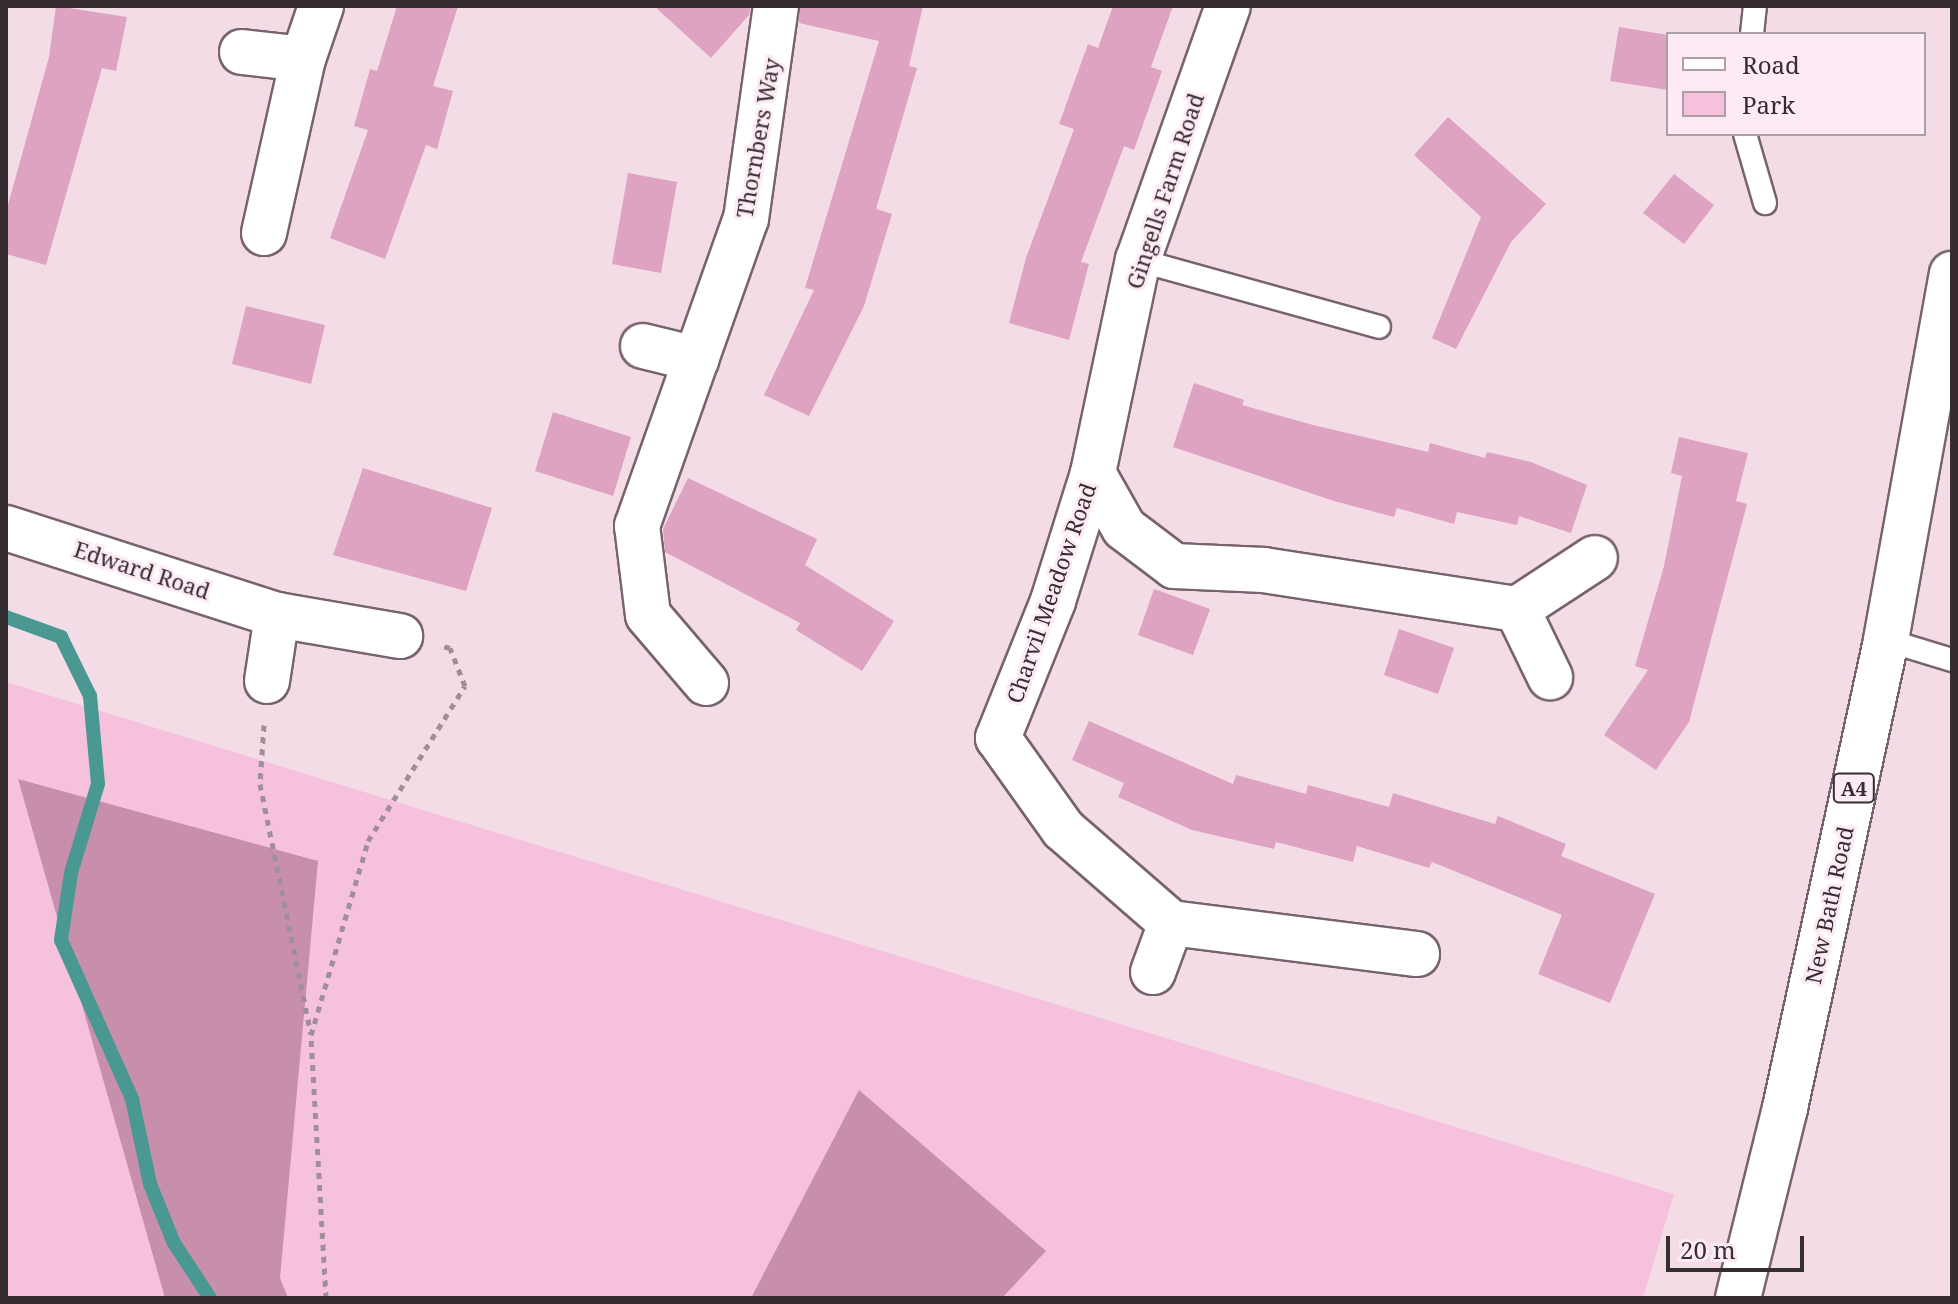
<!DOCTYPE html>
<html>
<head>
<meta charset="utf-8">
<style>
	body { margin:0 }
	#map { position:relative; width:1958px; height:1304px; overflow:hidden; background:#f4dce7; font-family:"Noto Serif",serif }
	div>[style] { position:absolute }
	.green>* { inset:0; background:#f6c1dc }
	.forest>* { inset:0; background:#c88fac }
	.stream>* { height:14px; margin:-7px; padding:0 7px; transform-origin:7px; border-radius:7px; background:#499891 }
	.building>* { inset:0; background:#dda3c1 }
	.path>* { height:5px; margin-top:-2.5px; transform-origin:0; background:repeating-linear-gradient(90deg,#a08f97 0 6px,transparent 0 12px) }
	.roads { filter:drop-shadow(2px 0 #77636d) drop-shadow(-2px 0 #77636d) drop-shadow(0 2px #77636d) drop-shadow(0 -2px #77636d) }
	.service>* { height:22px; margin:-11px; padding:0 11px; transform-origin:11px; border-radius:11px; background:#fff }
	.minor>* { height:44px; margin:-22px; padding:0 22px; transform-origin:22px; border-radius:22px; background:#fff }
	.primary>* { height:44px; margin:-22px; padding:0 22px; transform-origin:22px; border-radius:22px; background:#fff }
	span { translate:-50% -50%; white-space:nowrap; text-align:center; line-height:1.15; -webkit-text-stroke:6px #feeaf4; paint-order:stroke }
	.shield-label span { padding:2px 6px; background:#feeaf4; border:2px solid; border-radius:6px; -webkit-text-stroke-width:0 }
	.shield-label { font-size:20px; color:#362d32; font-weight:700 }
	.street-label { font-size:22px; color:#362d32 }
	.frame { position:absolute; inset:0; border:8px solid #362d32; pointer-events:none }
	.legend { position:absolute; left:1666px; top:32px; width:260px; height:104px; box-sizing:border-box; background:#feeaf4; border:2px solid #ae9ea6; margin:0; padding:10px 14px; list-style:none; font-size:24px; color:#362d32 }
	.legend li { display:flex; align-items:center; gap:16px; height:40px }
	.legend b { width:40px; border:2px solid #ae9ea6 }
	.scale { position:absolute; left:1666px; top:1236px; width:138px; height:36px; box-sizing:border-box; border:4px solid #362d32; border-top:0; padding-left:10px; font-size:24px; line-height:28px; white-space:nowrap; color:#362d32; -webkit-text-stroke:6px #feeaf4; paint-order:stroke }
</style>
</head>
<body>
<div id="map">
	<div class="green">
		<div style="clip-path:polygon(6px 682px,1674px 1194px,1643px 1298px,6px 1298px)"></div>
	</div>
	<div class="forest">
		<div style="clip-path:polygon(18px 779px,318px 861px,280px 1278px,288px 1298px,165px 1298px)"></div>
		<div style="clip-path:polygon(859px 1090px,1046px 1251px,1002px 1298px,751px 1298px)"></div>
	</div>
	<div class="stream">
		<div style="left:6px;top:617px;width:59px;rotate:20deg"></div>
		<div style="left:61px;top:637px;width:66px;rotate:63.8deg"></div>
		<div style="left:90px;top:696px;width:88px;rotate:84.8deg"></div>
		<div style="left:98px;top:784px;width:93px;rotate:106.9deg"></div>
		<div style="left:71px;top:873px;width:68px;rotate:98.5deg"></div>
		<div style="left:61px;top:940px;width:174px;rotate:65.9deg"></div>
		<div style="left:132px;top:1099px;width:87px;rotate:78deg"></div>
		<div style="left:150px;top:1184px;width:64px;rotate:67.9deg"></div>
		<div style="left:174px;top:1243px;width:66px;rotate:56.8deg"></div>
	</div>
	<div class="building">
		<div style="clip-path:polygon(56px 6px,127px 17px,116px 71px,102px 68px,46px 265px,6px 254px,6px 212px,49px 57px)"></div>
		<div style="clip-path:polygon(397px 6px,458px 6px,433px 86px,453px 91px,437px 149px,426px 145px,385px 259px,330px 238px,368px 130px,354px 126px,370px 69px,377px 71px)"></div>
		<div style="clip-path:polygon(654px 6px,751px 6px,749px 15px,711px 58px)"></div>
		<div style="clip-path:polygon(800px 6px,923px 6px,909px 66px,917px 68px,876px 209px,892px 214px,864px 306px,809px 416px,764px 395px,814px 290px,805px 288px,879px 41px,799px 23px)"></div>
		<div style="clip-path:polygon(1113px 6px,1173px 6px,1151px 67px,1162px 71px,1134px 150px,1124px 146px,1081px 262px,1089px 264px,1069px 340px,1009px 323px,1026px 258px,1074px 129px,1059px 124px,1088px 44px,1098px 48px)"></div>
		<div style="clip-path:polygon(1619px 27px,1668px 35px,1668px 90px,1610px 81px)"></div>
		<div style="clip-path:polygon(1448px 117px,1546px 204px,1511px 242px,1456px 349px,1432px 338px,1481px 217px,1414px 155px)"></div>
		<div style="clip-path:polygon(628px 173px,677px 182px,661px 273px,612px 264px)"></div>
		<div style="clip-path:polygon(1674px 174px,1714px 205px,1684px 244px,1643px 213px)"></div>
		<div style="clip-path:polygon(246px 306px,325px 325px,311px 384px,232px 364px)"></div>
		<div style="clip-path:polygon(1194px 383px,1244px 400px,1242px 405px,1313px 425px,1428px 452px,1430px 443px,1485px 458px,1487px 452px,1531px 462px,1587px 485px,1571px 533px,1519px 516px,1517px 525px,1457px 512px,1454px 524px,1397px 508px,1394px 517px,1334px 501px,1173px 447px)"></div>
		<div style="clip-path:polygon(553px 412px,631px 437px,613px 496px,535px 471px)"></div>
		<div style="clip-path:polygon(1679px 437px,1748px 453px,1736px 501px,1747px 504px,1689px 722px,1656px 770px,1604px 735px,1648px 670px,1635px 666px,1664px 566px,1682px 476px,1671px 473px)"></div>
		<div style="clip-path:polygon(363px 468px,492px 508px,466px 591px,333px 555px)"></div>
		<div style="clip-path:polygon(688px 478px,817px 539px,805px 565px,894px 621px,862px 671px,796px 630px,800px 623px,665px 552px,663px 529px)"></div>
		<div style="clip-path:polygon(1154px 589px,1210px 609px,1193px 655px,1138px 635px)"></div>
		<div style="clip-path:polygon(1399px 629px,1454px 648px,1438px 694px,1384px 675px)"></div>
		<div style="clip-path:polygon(1089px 721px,1233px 784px,1236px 775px,1306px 794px,1308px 785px,1389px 807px,1393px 793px,1495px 824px,1498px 816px,1566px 844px,1561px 856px,1655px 894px,1610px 1003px,1538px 974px,1562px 915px,1432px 862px,1429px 868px,1357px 846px,1353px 862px,1276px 842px,1274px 849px,1192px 830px,1118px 797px,1124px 783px,1072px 760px)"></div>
	</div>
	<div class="path">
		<div style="left:264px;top:725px;width:59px;rotate:93.9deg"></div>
		<div style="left:260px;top:784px;width:255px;rotate:78.5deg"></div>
		<div style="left:326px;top:1298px;width:263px;rotate:-93.3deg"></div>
		<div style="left:311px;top:1035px;width:202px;rotate:-73.6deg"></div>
		<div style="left:368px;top:841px;width:183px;rotate:-58deg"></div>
		<div style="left:465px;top:686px;width:41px;rotate:-111.5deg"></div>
		<div style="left:450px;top:648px;width:7px;rotate:-164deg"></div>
	</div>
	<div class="roads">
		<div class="service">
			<div style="left:1752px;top:34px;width:28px;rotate:-84deg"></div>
			<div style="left:1745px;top:134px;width:72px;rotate:73.8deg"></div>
			<div style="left:1138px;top:260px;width:250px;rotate:15.5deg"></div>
			<div style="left:1886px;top:640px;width:69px;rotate:16.9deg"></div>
		</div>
		<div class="minor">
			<div style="left:242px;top:52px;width:61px;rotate:6.5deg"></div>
			<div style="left:264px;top:233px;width:178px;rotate:-77.4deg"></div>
			<div style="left:303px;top:59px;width:56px;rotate:-71.2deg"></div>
			<div style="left:643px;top:346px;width:55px;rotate:13.8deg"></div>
			<div style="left:1093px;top:473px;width:218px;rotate:-78.1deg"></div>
			<div style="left:1138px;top:260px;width:269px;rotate:-70.5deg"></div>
			<div style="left:6px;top:528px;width:285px;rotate:17.8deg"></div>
			<div style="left:277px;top:615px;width:125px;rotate:9.7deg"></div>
			<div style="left:1517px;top:609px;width:93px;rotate:-33.2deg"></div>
			<div style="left:267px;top:681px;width:67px;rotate:-81.4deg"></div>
			<div style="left:706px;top:683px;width:89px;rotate:-130.5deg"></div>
			<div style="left:648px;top:615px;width:90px;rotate:-97deg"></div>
			<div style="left:637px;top:526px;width:326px;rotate:-70.5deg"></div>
			<div style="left:746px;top:219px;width:215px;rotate:-82deg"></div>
			<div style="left:1171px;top:923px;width:248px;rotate:7.2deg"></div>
			<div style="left:1153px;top:972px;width:52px;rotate:-69.8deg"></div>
			<div style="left:1171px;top:923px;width:143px;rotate:-139deg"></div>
			<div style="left:1063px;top:829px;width:112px;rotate:-125.5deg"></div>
			<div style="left:998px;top:738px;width:148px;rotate:-68.1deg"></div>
			<div style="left:1053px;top:601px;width:134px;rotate:-72.6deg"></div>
			<div style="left:1093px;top:473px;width:63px;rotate:60.6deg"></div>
			<div style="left:1124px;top:528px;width:63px;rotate:37.2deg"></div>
			<div style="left:1174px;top:566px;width:90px;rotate:2.5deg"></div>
			<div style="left:1264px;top:570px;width:256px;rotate:8.8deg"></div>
			<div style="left:1517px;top:609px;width:76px;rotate:64.1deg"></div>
		</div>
		<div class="primary">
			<div style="left:1738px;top:1298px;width:196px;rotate:-76.1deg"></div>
			<div style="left:1785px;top:1108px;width:479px;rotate:-77.8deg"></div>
			<div style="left:1886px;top:640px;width:372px;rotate:-79.8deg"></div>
		</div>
	</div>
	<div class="shield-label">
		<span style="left:1854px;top:788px">A4</span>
	</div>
	<div class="street-label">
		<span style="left:758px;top:138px;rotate:-80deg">Thornbers Way</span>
		<span style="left:1165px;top:191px;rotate:-72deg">Gingells Farm Road</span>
		<span style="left:142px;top:570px;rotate:18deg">Edward Road</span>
		<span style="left:1051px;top:593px;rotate:-71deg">Charvil Meadow Road</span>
		<span style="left:1829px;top:905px;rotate:-78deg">New Bath Road</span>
	</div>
	<div class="frame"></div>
	<ul class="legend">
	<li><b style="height:10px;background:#fff"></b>Road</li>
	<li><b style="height:22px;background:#f6c1dc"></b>Park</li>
	</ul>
	<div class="scale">20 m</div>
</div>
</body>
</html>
